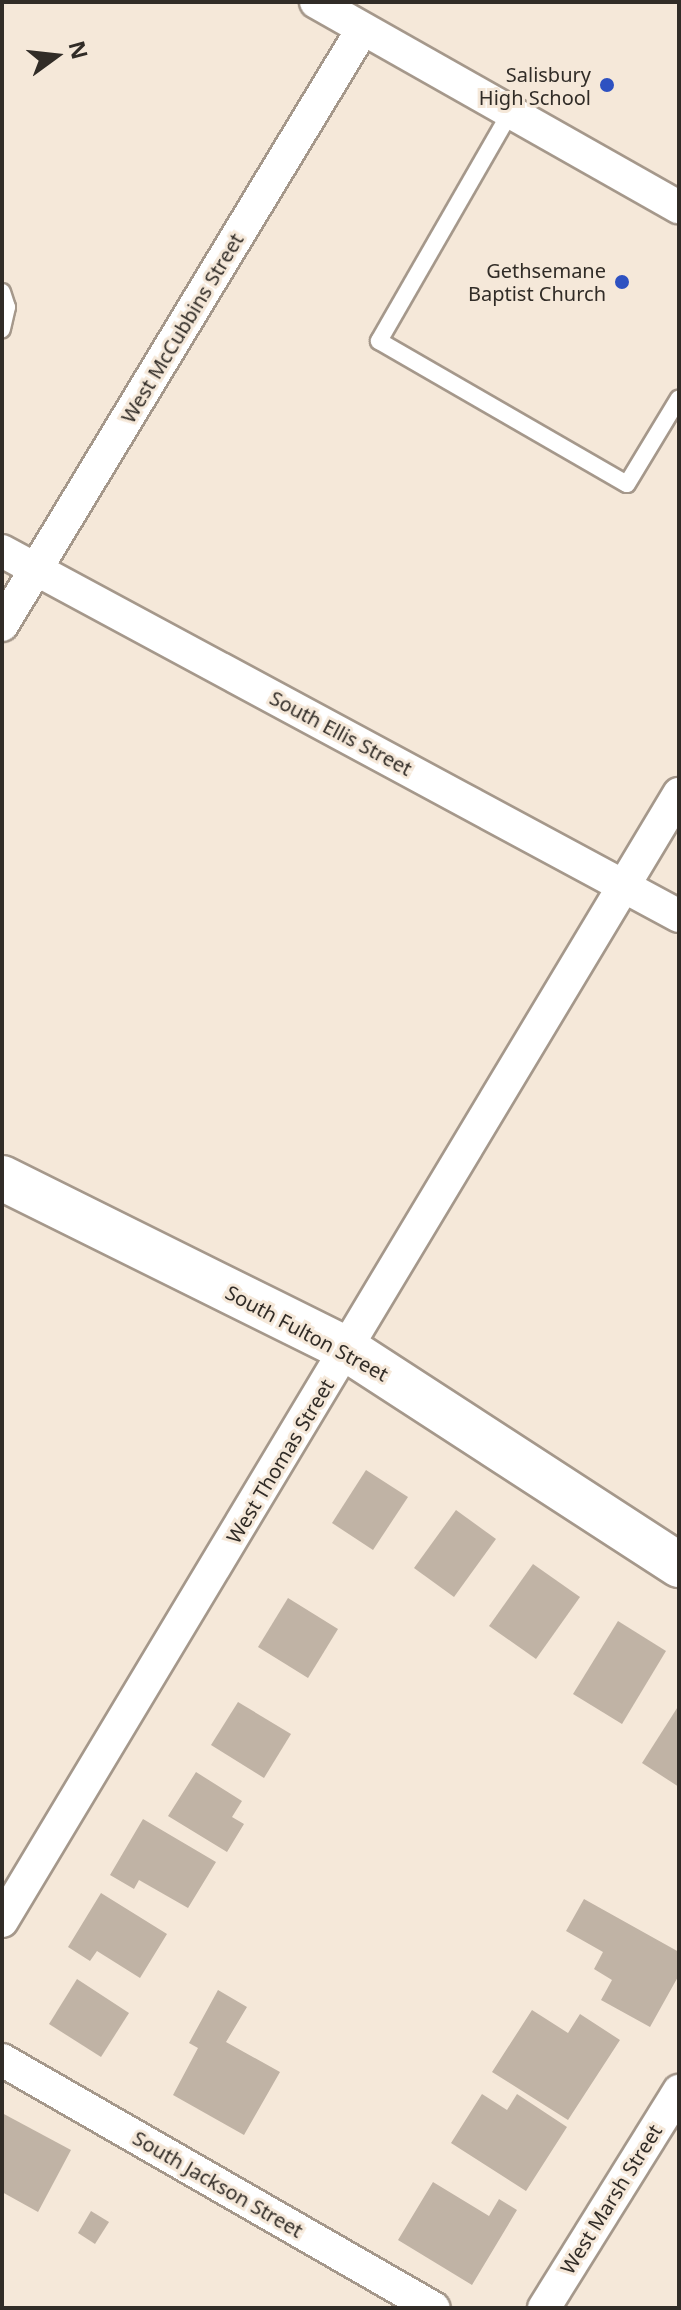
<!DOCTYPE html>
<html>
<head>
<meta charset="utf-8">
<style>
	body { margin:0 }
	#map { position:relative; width:681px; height:2310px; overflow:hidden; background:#f5e8d9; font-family:"Noto Sans",sans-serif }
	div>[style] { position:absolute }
	.building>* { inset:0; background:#c0b3a5 }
	.roads { filter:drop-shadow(2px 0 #a5988b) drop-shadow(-2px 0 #a5988b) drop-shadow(0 2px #a5988b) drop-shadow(0 -2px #a5988b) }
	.lane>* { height:16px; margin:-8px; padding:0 8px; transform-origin:8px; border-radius:8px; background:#fff }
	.street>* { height:32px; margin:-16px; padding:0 16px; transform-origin:16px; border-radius:16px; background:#fff }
	.secondary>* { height:44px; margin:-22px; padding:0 22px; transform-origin:22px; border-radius:22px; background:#fff }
	.dots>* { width:22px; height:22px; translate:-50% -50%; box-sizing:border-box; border:4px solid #f5e8d9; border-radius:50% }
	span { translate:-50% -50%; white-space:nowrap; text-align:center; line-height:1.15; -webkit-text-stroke:6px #f5e8d9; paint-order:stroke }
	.poi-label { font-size:20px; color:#312c27 }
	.right { translate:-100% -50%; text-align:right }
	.street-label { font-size:20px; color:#312c27 }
	.frame { position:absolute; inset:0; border:4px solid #312c27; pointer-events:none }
	.north { position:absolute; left:16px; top:16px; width:80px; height:80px; -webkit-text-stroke:6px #f5e8d9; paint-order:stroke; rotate:75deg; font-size:22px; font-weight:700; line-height:32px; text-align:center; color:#312c27 }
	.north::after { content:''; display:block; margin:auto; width:28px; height:36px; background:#312c27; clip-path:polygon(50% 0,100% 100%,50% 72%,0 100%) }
</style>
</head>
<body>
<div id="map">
	<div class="building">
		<div style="clip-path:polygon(366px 1470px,408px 1497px,373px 1550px,332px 1523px)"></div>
		<div style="clip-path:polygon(456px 1510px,496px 1539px,454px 1597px,414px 1568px)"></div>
		<div style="clip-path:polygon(533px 1564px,580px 1597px,536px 1659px,489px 1626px)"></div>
		<div style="clip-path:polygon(288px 1598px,338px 1629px,308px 1678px,258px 1647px)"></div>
		<div style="clip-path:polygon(618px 1621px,666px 1651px,622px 1724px,573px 1694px)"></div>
		<div style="clip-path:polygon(238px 1702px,291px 1734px,264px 1778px,211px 1745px)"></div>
		<div style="clip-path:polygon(679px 1705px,679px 1787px,642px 1763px)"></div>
		<div style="clip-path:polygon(196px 1772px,242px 1801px,232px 1817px,244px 1824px,227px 1852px,168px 1816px)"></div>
		<div style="clip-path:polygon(143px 1819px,216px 1862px,188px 1908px,139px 1880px,134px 1889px,110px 1875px)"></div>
		<div style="clip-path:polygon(101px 1893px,167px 1934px,140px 1978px,97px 1951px,90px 1961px,68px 1947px)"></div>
		<div style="clip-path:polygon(584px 1899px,679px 1952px,679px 1975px,650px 2027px,601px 2000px,612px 1980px,594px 1969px,603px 1952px,566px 1931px)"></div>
		<div style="clip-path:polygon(77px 1979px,129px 2013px,101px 2057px,49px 2024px)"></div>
		<div style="clip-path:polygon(218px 1990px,247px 2007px,226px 2042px,280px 2072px,244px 2135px,173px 2095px,198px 2048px,189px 2043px)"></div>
		<div style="clip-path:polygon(532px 2010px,568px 2033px,580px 2014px,620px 2040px,568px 2120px,492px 2072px)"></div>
		<div style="clip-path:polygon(482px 2094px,507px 2110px,517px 2094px,567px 2127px,526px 2191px,451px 2143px)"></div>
		<div style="clip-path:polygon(2px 2113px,71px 2150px,38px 2212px,2px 2192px)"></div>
		<div style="clip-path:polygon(433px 2182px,489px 2216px,499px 2199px,517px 2210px,472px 2285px,398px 2240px)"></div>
		<div style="clip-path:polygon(91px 2211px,109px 2222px,95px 2244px,78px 2233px)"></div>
	</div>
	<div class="roads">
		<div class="lane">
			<div style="left:510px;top:113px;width:263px;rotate:119.9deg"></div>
			<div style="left:379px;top:341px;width:286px;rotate:30deg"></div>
			<div style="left:627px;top:484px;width:100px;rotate:-58.8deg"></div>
			<div style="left:2px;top:292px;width:16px;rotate:72deg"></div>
			<div style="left:7px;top:307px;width:23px;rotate:103deg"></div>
		</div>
		<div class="street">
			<div style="left:316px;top:2px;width:417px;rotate:29.5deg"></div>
			<div style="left:2px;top:551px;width:769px;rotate:28.33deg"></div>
			<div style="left:2px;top:625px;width:695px;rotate:-58.82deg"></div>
			<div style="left:2px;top:1921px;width:1315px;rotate:-59.01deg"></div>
			<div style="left:2px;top:2060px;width:498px;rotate:29.9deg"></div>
			<div style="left:544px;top:2308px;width:256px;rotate:-58.1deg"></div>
		</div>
		<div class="secondary">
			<div style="left:2px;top:1178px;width:386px;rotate:26.4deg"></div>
			<div style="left:348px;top:1350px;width:395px;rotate:33deg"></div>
		</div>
	</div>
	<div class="dots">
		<div style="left:607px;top:85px;background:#2e51c1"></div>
		<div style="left:622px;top:282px;background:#2e51c1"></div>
	</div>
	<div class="poi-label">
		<span class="right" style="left:591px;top:86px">Salisbury<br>High School</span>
		<span class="right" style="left:606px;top:282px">Gethsemane<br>Baptist Church</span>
	</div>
	<div class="street-label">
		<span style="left:182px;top:328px;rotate:-59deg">West McCubbins Street</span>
		<span style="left:341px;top:733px;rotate:28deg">South Ellis Street</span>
		<span style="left:307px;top:1333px;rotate:28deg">South Fulton Street</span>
		<span style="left:280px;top:1461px;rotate:-59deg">West Thomas Street</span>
		<span style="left:218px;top:2184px;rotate:30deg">South Jackson Street</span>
		<span style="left:611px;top:2199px;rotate:-58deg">West Marsh Street</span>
	</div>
	<div class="frame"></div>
	<div class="north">N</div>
</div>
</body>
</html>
